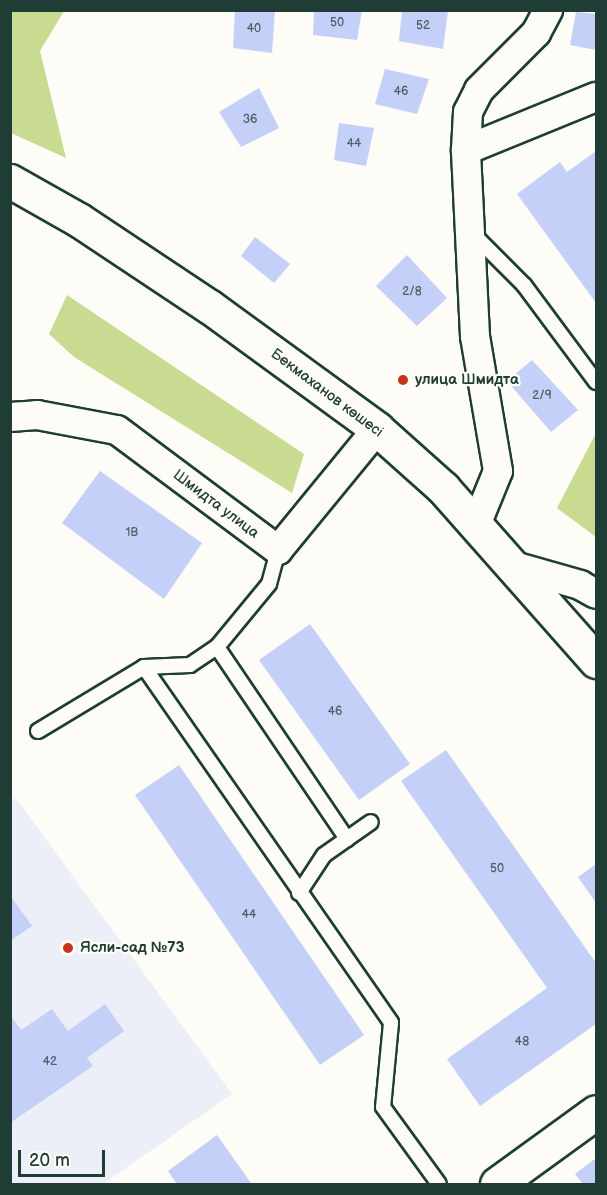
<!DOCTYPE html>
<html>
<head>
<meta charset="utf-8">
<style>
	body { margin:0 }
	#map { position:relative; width:607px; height:1195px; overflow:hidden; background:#fdfcf7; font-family:"Balsamiq Sans",sans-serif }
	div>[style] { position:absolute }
	.built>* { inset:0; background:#eceff7 }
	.green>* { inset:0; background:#c9db90 }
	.building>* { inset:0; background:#c4d0f7 }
	.roads { filter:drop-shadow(2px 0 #1f3d34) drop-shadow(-2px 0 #1f3d34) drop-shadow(0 2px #1f3d34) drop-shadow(0 -2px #1f3d34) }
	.lane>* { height:14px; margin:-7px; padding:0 7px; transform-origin:7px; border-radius:7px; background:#fdfcf7 }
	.street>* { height:28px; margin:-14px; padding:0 14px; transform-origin:14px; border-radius:14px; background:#fdfcf7 }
	.secondary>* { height:33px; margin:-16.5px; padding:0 16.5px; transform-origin:16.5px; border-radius:16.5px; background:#fdfcf7 }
	.primary>* { height:33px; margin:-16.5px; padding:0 16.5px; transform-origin:16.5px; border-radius:16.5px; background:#fdfcf7 }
	.dots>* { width:16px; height:16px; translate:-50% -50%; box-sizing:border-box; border:3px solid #fdfcf7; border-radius:50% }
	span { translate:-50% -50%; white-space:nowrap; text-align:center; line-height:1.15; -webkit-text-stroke:4.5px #fdfcf7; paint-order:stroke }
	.number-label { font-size:12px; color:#486265 }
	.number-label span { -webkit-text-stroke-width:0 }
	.poi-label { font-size:15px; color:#1f3d34; font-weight:700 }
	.left { translate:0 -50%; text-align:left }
	.street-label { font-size:15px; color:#1f3d34 }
	.frame { position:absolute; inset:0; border:12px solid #1f3d34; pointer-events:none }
	.scale { position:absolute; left:18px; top:1150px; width:87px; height:27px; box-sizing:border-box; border:3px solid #1f3d34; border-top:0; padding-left:8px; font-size:18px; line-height:21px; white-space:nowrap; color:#1f3d34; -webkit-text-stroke:4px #fdfcf7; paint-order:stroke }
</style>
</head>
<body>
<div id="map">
	<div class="built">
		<div style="clip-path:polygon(16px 798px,232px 1094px,103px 1184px,11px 1184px,10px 802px)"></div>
	</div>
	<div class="green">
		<div style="clip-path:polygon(11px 10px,64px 11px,40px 51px,66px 158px,11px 133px)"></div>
		<div style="clip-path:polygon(67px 295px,304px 454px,292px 493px,74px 357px,49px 334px)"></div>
		<div style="clip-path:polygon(596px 433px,596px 537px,557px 508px)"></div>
	</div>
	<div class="building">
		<div style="clip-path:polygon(235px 10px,275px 10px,272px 53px,233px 48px)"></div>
		<div style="clip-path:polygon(314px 10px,362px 10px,357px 40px,313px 35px)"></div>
		<div style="clip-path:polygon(402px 10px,448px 11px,443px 49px,399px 41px)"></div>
		<div style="clip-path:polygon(576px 12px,596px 14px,596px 50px,570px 45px)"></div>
		<div style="clip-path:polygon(385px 69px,429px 79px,417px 114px,375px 104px)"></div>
		<div style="clip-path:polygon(259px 88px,279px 128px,241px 147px,219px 112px)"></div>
		<div style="clip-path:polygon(339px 123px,374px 128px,366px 166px,334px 160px)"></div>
		<div style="clip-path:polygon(596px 151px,596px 303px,517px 194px,560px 162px,567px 172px)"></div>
		<div style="clip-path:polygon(255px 237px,290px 264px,274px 283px,241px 256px)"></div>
		<div style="clip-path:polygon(407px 255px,447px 298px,417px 326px,376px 286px)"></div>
		<div style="clip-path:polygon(532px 360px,578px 410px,551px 432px,507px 381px)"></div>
		<div style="clip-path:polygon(100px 471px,202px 543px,164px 599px,62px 523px)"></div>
		<div style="clip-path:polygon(310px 624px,410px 764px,359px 800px,259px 660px)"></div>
		<div style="clip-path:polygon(446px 750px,596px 963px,596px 1024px,480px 1106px,447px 1059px,547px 988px,401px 781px)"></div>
		<div style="clip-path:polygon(179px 765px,364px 1035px,320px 1065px,135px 795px)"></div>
		<div style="clip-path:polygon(596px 864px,596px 903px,578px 877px)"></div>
		<div style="clip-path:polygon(12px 898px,32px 926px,10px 941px,10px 899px)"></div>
		<div style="clip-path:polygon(105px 1004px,124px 1031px,87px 1058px,93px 1066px,10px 1123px,10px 1015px,21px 1030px,52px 1009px,68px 1031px)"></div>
		<div style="clip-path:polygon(217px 1135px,251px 1183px,177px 1184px,168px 1171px)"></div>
		<div style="clip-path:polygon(596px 1158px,596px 1184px,583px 1184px,575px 1174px)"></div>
	</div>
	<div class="roads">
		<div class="lane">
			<div style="left:472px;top:233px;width:74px;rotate:45deg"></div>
			<div style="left:524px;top:285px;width:121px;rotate:53.4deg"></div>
			<div style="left:217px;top:647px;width:232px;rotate:55.9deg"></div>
			<div style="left:144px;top:667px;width:433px;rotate:55.2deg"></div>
			<div style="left:391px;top:1023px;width:84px;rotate:95.4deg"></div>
			<div style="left:383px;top:1107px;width:95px;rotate:54deg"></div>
			<div style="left:38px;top:731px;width:124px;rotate:-31.1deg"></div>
			<div style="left:144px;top:667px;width:46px;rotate:-2.5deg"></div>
			<div style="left:190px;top:665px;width:32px;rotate:-34deg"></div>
			<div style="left:217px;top:647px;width:82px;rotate:-50.5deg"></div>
			<div style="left:269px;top:584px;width:35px;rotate:-75deg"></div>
			<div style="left:299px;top:893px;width:45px;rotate:-56.7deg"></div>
			<div style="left:324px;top:855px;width:57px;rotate:-35.1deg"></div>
		</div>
		<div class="street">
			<div style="left:466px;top:150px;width:140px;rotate:-22.2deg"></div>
			<div style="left:10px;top:417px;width:27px;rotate:-4deg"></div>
			<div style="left:37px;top:415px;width:81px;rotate:10.6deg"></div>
			<div style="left:117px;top:430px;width:201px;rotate:36.7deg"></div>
			<div style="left:278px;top:550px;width:156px;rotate:-50.7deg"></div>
			<div style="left:476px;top:525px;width:58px;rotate:-67.8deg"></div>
			<div style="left:498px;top:471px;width:137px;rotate:-99.7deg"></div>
			<div style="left:475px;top:336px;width:186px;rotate:-92.8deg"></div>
			<div style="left:466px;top:150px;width:38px;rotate:-87deg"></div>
			<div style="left:468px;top:112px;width:25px;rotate:-63deg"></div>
			<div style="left:479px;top:90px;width:81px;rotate:-45deg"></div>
			<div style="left:536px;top:33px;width:26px;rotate:-62deg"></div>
			<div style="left:517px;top:567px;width:66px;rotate:15.9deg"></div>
			<div style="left:580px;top:585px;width:18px;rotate:29deg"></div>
		</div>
		<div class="secondary">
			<div style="left:497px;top:1184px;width:122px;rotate:-36deg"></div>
		</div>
		<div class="primary">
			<div style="left:10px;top:181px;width:79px;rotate:29.5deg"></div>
			<div style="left:79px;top:220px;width:157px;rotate:33.6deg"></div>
			<div style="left:210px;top:307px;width:207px;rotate:36.1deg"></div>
			<div style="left:377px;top:429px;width:89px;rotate:41.8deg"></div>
			<div style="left:443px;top:488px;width:231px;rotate:48.5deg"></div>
		</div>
	</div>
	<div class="dots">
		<div style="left:403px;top:380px;background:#c8321e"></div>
		<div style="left:68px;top:948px;background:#c8321e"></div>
	</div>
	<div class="number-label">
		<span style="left:337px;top:23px">50</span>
		<span style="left:423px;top:26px">52</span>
		<span style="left:254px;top:29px">40</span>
		<span style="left:401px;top:92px">46</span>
		<span style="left:250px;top:120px">36</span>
		<span style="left:354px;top:144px">44</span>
		<span style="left:412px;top:292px">2/8</span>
		<span style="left:542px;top:396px">2/9</span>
		<span style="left:132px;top:533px">1В</span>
		<span style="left:335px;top:712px">46</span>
		<span style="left:497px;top:869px">50</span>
		<span style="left:249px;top:915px">44</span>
		<span style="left:522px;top:1042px">48</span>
		<span style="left:50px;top:1062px">42</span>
	</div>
	<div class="poi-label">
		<span class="left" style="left:415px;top:380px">улица Шмидта</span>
		<span class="left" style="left:80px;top:948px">Ясли-сад №73</span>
	</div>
	<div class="street-label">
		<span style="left:327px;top:393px;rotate:37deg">Бекмаханов көшесі</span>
		<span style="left:216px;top:504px;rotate:37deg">Шмидта улица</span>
	</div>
	<div class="frame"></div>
	<div class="scale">20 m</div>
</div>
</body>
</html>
